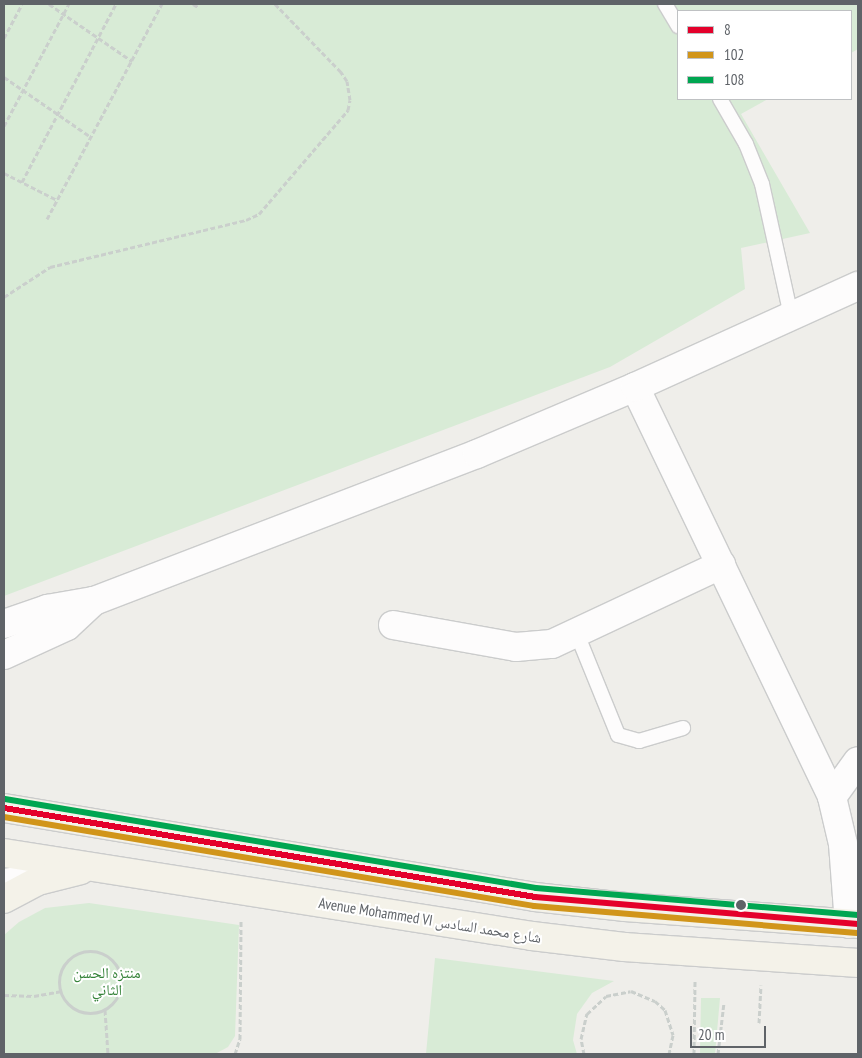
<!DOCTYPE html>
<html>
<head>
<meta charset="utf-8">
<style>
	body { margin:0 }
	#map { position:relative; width:862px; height:1058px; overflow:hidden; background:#efeeea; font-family:"PT Sans Narrow","Noto Naskh Arabic",sans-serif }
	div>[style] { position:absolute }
	.green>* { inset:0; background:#d8ebd6 }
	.path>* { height:3px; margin-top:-1.5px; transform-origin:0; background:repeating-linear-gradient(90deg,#cacfcc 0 5px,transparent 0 7.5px) }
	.path>.ring { margin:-1.5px; padding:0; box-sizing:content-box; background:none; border:3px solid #cacfcc; border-radius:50% }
	.roads { filter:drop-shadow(1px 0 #cbcccc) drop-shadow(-1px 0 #cbcccc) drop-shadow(0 1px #cbcccc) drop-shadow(0 -1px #cbcccc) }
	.lane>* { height:14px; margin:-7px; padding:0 7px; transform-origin:7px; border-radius:7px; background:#fdfcfc }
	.street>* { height:28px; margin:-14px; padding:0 14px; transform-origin:14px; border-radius:14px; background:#fdfcfc }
	.secondary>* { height:28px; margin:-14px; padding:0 14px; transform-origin:14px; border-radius:14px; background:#fdfcfc }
	.primary>* { height:28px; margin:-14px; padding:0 14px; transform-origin:14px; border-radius:14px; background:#f4f2e9 }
	.bus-1>* { height:6px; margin:-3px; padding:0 3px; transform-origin:3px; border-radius:3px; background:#e4002b }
	.bus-2>* { height:6px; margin:-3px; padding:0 3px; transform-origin:3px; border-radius:3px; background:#d1951a }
	.bus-3>* { height:6px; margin:-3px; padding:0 3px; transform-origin:3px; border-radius:3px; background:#00a651 }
	.dots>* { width:14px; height:14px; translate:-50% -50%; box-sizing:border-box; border:2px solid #fff; border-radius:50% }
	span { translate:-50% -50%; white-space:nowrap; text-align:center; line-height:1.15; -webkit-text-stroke:4px #fff; paint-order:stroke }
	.street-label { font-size:15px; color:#5f6368 }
	.park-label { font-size:15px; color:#348238 }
	.frame { position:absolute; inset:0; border:5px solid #5f6368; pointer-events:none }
	.legend { position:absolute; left:677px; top:10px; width:175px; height:90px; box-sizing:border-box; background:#fff; border:1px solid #bfc1c3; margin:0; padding:6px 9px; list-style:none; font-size:15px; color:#5f6368 }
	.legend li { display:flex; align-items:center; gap:10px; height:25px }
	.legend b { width:25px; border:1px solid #bfc1c3 }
	.scale { position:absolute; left:690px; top:1026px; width:76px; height:22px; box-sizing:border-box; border:2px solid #5f6368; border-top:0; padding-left:6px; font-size:15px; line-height:18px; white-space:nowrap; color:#5f6368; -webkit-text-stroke:4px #fff; paint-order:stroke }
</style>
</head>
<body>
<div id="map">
	<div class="green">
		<div style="clip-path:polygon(4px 4px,858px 4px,858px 49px,851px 53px,851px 11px,678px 11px,678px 99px,768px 99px,741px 114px,810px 233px,741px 248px,745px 289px,610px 367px,4px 596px)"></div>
		<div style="clip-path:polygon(89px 903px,239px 925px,235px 1036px,228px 1047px,215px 1054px,4px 1054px,4px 935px,19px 922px,45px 908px)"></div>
		<div style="clip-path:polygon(435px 958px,614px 981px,592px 993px,577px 1014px,573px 1040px,577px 1054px,426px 1054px)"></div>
		<div style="clip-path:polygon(701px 998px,720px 998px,715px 1054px,700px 1054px)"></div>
	</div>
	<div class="path">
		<div style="left:49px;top:4px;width:101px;rotate:34.5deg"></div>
		<div style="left:193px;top:4px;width:6px;rotate:31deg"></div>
		<div style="left:4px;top:38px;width:38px;rotate:-62deg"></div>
		<div style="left:4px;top:77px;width:106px;rotate:34.6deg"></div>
		<div style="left:4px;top:126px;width:138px;rotate:-62deg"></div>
		<div style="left:4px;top:173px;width:59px;rotate:27deg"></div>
		<div style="left:22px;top:182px;width:201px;rotate:-62.2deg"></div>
		<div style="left:47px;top:219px;width:244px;rotate:-61.9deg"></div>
		<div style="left:4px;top:297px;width:55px;rotate:-33.1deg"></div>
		<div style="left:50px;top:267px;width:202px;rotate:-13.5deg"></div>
		<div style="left:246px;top:220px;width:14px;rotate:-25deg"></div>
		<div style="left:259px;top:214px;width:137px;rotate:-49.4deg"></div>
		<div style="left:348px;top:110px;width:10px;rotate:-79deg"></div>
		<div style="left:350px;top:100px;width:19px;rotate:-99deg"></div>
		<div style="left:347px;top:81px;width:11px;rotate:-124deg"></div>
		<div style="left:341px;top:72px;width:95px;rotate:-134.1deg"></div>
		<div class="ring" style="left:59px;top:951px;width:59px;height:59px"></div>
		<div style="left:4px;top:995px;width:30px;rotate:2deg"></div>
		<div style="left:34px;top:996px;width:27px;rotate:-10deg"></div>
		<div style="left:105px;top:1010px;width:44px;rotate:86.1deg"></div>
		<div style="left:759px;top:1023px;width:38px;rotate:-87deg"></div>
		<div style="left:235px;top:1054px;width:16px;rotate:-72deg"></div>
		<div style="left:240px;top:1039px;width:118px;rotate:-89.5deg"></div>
		<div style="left:584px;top:1054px;width:15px;rotate:-101deg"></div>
		<div style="left:581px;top:1039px;width:26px;rotate:-77deg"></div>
		<div style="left:587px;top:1014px;width:26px;rotate:-43deg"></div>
		<div style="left:606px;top:996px;width:25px;rotate:-11deg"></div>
		<div style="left:631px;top:991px;width:26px;rotate:23deg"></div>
		<div style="left:655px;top:1001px;width:13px;rotate:42deg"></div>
		<div style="left:665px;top:1010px;width:26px;rotate:72deg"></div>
		<div style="left:673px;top:1035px;width:19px;rotate:102deg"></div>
		<div style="left:694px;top:1054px;width:73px;rotate:-89.2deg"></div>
		<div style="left:718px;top:1054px;width:52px;rotate:-83.4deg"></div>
	</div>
	<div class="roads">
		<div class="lane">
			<div style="left:665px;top:4px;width:26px;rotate:59deg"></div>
			<div style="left:720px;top:99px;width:52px;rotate:60deg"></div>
			<div style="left:746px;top:144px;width:43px;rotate:68.2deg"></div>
			<div style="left:762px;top:184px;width:135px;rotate:77.6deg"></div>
			<div style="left:577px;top:634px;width:109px;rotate:67.9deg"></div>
			<div style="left:618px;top:735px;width:22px;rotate:16deg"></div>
			<div style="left:639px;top:741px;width:46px;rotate:-16.5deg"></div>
			<div style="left:4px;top:876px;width:33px;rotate:-9deg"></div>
		</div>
		<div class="street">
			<div style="left:635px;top:387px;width:455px;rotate:64.3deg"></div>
			<div style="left:832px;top:797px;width:48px;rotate:76.8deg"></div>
			<div style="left:843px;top:844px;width:80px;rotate:85.7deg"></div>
			<div style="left:393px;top:625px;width:125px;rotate:10.1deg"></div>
			<div style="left:516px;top:647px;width:36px;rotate:-5deg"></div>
			<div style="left:552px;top:644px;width:187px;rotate:-25.1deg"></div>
			<div style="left:832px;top:797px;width:44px;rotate:-54.2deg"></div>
		</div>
		<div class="secondary">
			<div style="left:4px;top:624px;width:46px;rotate:-19.2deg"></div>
			<div style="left:47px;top:609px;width:48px;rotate:-9.7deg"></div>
			<div style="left:94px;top:601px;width:410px;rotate:-21deg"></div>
			<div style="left:477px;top:454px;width:172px;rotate:-23deg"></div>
			<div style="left:635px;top:387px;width:245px;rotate:-24.4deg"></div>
			<div style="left:4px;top:655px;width:69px;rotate:-24.7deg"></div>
			<div style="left:67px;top:626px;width:37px;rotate:-43deg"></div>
		</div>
		<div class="primary">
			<div style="left:4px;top:808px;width:538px;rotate:9.51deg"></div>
			<div style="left:535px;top:897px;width:91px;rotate:6.3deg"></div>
			<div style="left:625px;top:907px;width:234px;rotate:4.2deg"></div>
			<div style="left:4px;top:853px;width:534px;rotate:8.93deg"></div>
			<div style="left:532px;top:936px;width:93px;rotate:6.8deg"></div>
			<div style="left:624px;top:947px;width:235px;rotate:3.9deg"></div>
			<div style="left:4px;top:899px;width:38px;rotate:-28deg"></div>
			<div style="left:38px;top:881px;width:44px;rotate:-14.3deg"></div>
		</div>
	</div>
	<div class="bus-1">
		<div style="left:4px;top:808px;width:538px;rotate:9.51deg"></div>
		<div style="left:535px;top:897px;width:324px;rotate:4.8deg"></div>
	</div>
	<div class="bus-2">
		<div style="left:4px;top:817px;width:537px;rotate:9.53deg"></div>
		<div style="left:534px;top:906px;width:324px;rotate:4.8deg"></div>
	</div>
	<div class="bus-3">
		<div style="left:5px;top:799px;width:538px;rotate:9.51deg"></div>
		<div style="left:536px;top:888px;width:323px;rotate:4.8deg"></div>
	</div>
	<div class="dots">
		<div style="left:741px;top:905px;background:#5f6368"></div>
	</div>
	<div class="street-label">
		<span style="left:430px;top:920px;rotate:9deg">Avenue Mohammed VI شارع محمد السادس</span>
	</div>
	<div class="park-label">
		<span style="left:107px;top:981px">منتزه الحسن<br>الثاني</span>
	</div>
	<div class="frame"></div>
	<ul class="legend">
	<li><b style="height:6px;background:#e4002b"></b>8</li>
	<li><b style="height:6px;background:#d1951a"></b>102</li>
	<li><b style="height:6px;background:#00a651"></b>108</li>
	</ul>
	<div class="scale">20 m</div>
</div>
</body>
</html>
